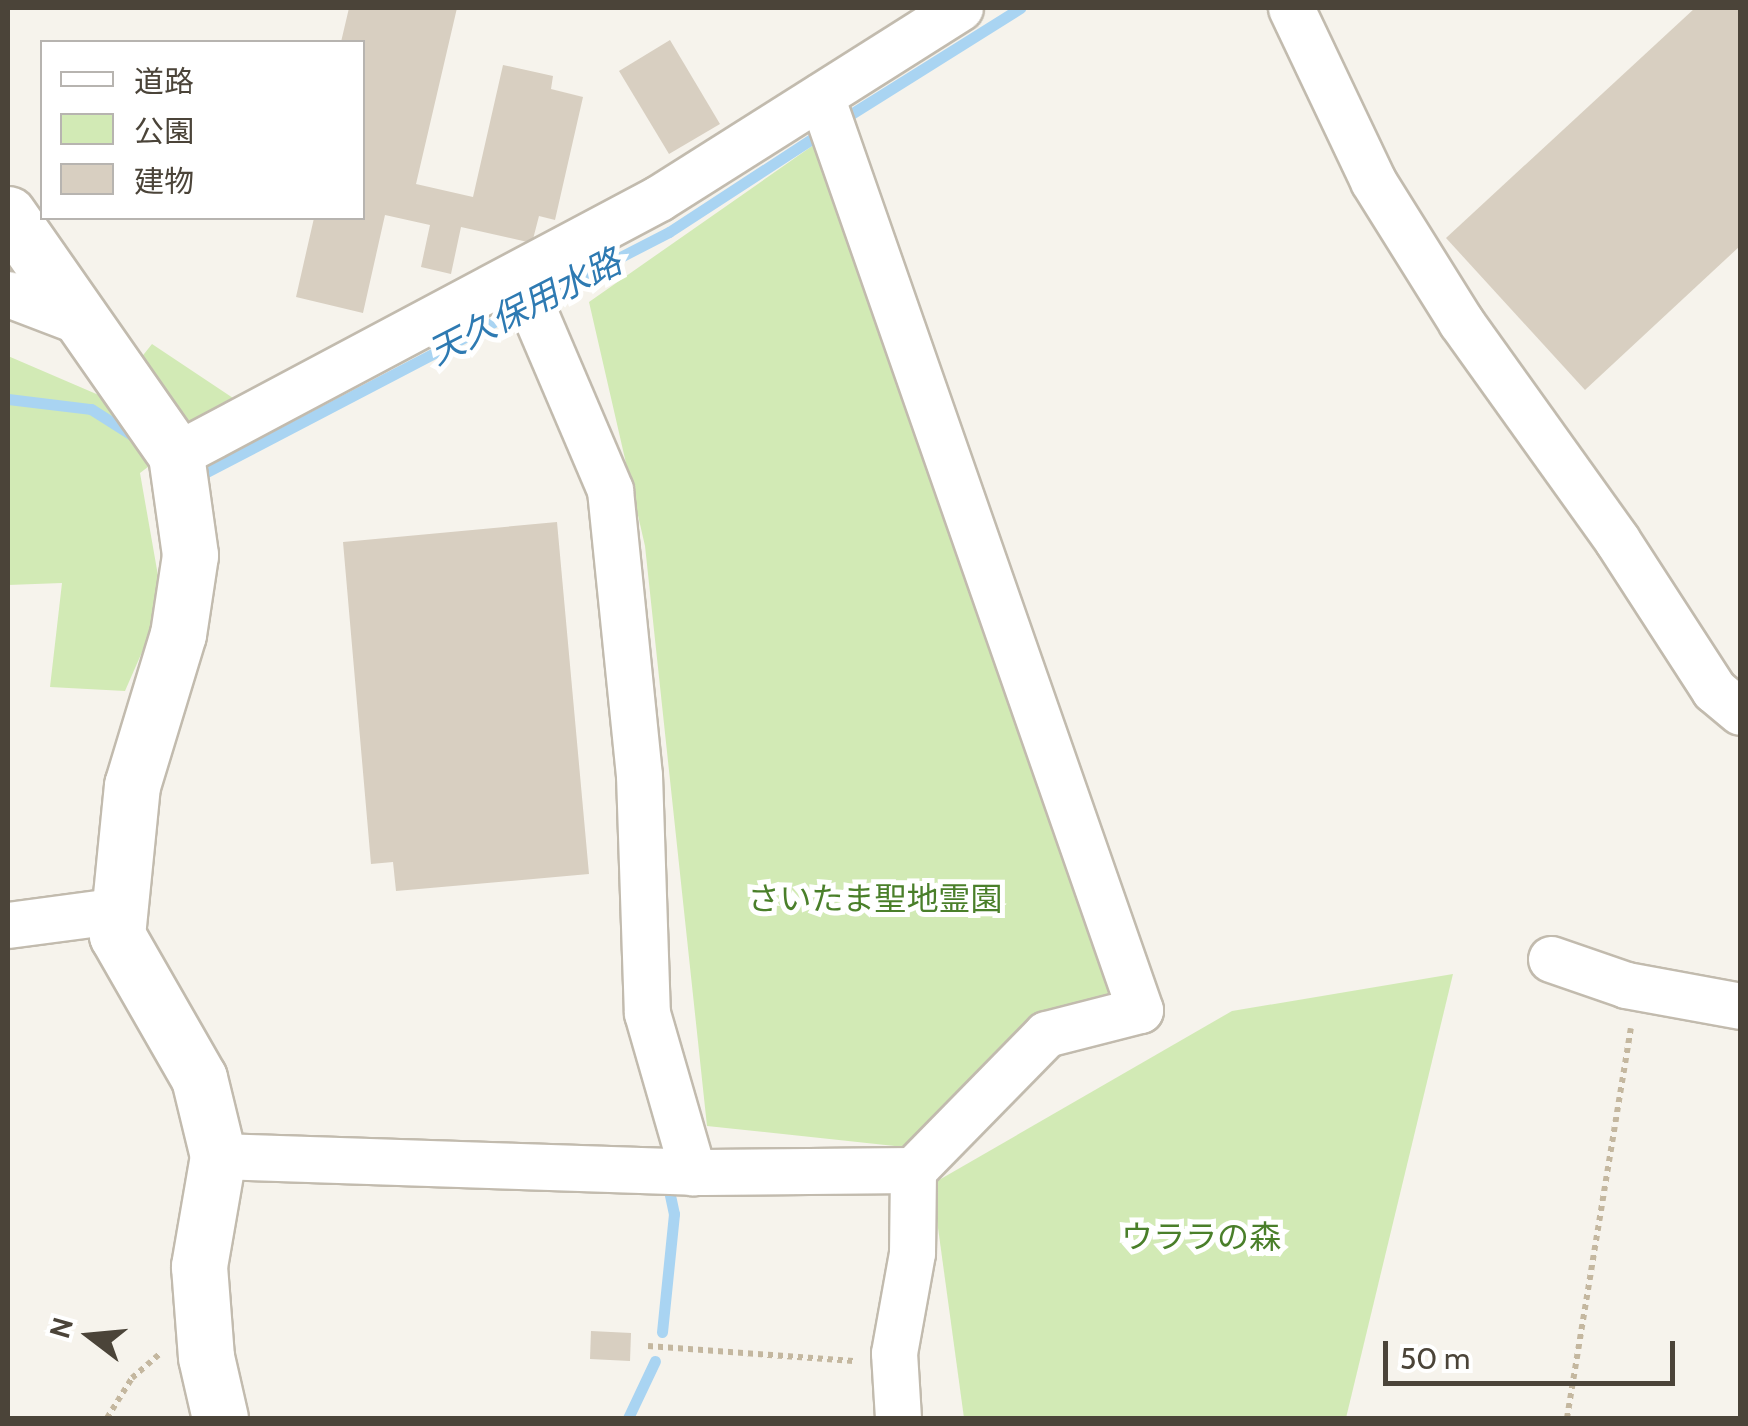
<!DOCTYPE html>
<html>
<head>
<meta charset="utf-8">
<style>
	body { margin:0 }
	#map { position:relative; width:1748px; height:1426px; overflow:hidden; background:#f6f3ec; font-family:Cabin,"Noto Sans JP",sans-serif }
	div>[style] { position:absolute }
	.green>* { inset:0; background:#d2eab5 }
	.stream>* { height:11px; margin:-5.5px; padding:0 5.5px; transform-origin:5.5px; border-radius:5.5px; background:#a9d4f2 }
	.building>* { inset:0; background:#d8cfc1 }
	.path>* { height:6px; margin-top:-3px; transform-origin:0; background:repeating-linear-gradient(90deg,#c4b79f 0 5px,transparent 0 10px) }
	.roads { filter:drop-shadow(2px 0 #c2bbae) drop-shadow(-2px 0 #c2bbae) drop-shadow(0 2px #c2bbae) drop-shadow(0 -2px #c2bbae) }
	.minor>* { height:45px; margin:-22.5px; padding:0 22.5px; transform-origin:22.5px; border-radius:22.5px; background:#fff }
	.tertiary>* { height:55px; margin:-27.5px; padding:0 27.5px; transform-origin:27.5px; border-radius:27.5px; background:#fff }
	span { translate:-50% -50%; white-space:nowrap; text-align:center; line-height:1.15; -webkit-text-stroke:10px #fff; paint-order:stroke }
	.park-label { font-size:32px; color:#4a7f2a }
	.water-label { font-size:35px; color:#2e7ab2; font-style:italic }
	.frame { position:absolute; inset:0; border:10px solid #4b4439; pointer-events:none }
	.legend { position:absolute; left:40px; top:40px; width:325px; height:180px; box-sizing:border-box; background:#fff; border:2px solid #b7b4b0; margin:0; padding:12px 18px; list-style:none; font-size:30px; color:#4b4439 }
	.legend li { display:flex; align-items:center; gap:20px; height:50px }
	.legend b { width:50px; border:2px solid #b7b4b0 }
	.north { position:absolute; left:40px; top:1286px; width:100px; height:100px; -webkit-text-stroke:8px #fff; paint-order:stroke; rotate:286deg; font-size:28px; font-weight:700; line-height:40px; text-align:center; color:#4b4439 }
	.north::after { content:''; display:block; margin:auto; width:35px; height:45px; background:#4b4439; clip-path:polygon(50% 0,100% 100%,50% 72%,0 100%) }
	.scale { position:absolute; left:1383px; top:1341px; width:292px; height:45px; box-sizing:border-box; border:5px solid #4b4439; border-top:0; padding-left:12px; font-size:30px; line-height:35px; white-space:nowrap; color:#4b4439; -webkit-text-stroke:8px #fff; paint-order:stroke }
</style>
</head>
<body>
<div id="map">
	<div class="green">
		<div style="clip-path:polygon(815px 144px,1112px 994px,1026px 1021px,904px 1147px,707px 1126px,645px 546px,589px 302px)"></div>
		<div style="clip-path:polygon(152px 344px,236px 400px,140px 473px,163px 604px,125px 691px,50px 687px,62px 583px,8px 585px,8px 356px,108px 399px)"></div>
		<div style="clip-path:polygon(1453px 974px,1346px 1418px,964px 1418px,932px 1184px,1232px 1011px)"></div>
	</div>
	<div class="stream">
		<div style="left:840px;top:121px;width:213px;rotate:-32.1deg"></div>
		<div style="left:539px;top:299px;width:146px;rotate:-27.3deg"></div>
		<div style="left:669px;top:232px;width:185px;rotate:-33.1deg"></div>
		<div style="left:8px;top:399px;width:84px;rotate:6.9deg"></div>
		<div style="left:91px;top:409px;width:52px;rotate:32.5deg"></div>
		<div style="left:193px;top:472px;width:7px;rotate:34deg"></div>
		<div style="left:199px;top:476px;width:365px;rotate:-27.6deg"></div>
		<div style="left:662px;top:1332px;width:119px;rotate:-84.2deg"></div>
		<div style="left:674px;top:1214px;width:34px;rotate:-102deg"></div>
		<div style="left:628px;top:1418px;width:63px;rotate:-64.7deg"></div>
	</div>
	<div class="building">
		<div style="clip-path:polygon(349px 8px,457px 8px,416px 184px,473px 197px,503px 65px,553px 76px,551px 89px,583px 97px,555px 220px,539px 216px,532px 243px,461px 227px,451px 274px,421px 267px,430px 225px,385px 215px,363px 313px,296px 297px,314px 218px,362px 218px,362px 42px,341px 42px)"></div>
		<div style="clip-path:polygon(1695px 8px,1740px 8px,1740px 246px,1585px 390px,1446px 238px)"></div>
		<div style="clip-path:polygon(670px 40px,720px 124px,669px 154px,619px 71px)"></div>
		<div style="clip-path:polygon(557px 522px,589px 874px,396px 891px,393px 862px,371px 864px,343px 542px)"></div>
		<div style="clip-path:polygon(591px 1331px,631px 1333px,630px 1361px,590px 1359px)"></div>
	</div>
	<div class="path">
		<div style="left:648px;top:1346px;width:206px;rotate:4.2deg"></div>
		<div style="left:107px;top:1418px;width:47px;rotate:-58deg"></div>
		<div style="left:132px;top:1378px;width:38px;rotate:-41deg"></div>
		<div style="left:1567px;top:1418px;width:395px;rotate:-80.7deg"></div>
	</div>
	<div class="roads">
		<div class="minor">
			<div style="left:1291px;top:8px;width:191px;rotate:64.6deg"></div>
			<div style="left:1373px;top:181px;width:166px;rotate:58deg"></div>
			<div style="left:1461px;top:322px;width:268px;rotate:54.4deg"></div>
			<div style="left:1617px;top:540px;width:179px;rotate:57.1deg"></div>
			<div style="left:1714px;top:690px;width:34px;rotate:40deg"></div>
			<div style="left:518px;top:274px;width:235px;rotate:66.9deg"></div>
			<div style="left:610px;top:490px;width:286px;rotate:84.2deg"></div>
			<div style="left:639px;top:775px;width:238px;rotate:88.1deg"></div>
			<div style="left:647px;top:1013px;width:166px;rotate:73.9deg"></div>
			<div style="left:8px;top:294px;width:87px;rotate:20.9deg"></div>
			<div style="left:176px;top:455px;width:547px;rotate:-28.02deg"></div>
			<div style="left:659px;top:198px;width:356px;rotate:-32.3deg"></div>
			<div style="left:8px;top:925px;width:113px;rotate:-7.6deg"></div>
			<div style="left:1551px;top:959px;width:79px;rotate:19.1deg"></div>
			<div style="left:1626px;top:985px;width:116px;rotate:10.4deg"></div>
			<div style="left:218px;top:1156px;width:475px;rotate:1.9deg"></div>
			<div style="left:693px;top:1172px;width:220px;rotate:-0.5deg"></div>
			<div style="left:913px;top:1170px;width:190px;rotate:-45.6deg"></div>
			<div style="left:1046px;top:1034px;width:97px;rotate:-14.3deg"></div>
			<div style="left:1140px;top:1010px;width:968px;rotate:-109.24deg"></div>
			<div style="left:898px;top:1418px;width:65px;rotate:-93.5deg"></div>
			<div style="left:894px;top:1353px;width:102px;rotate:-79.8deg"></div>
			<div style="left:912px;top:1253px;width:83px;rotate:-89.3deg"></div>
		</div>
		<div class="tertiary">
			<div style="left:8px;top:214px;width:294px;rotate:55.1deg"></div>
			<div style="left:176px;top:455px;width:101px;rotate:82deg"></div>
			<div style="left:190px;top:555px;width:80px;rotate:98.6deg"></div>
			<div style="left:178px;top:634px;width:158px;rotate:106.9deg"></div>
			<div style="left:132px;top:785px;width:151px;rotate:95.7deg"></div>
			<div style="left:117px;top:935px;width:165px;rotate:60.2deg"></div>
			<div style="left:199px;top:1078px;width:80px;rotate:76.3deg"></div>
			<div style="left:218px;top:1156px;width:112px;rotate:99.8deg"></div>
			<div style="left:199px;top:1266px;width:91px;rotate:85.6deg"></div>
			<div style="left:206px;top:1357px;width:63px;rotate:77.1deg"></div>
		</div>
	</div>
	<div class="park-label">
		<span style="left:875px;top:899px">さいたま聖地霊園</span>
		<span style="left:1201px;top:1237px">ウララの森</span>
	</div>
	<div class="water-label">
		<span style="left:525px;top:307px;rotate:-27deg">天久保用水路</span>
	</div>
	<div class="frame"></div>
	<ul class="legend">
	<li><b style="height:12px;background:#fff"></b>道路</li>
	<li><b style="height:28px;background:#d2eab5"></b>公園</li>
	<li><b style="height:28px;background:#d8cfc1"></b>建物</li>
	</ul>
	<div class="north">N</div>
	<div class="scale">50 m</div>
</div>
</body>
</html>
